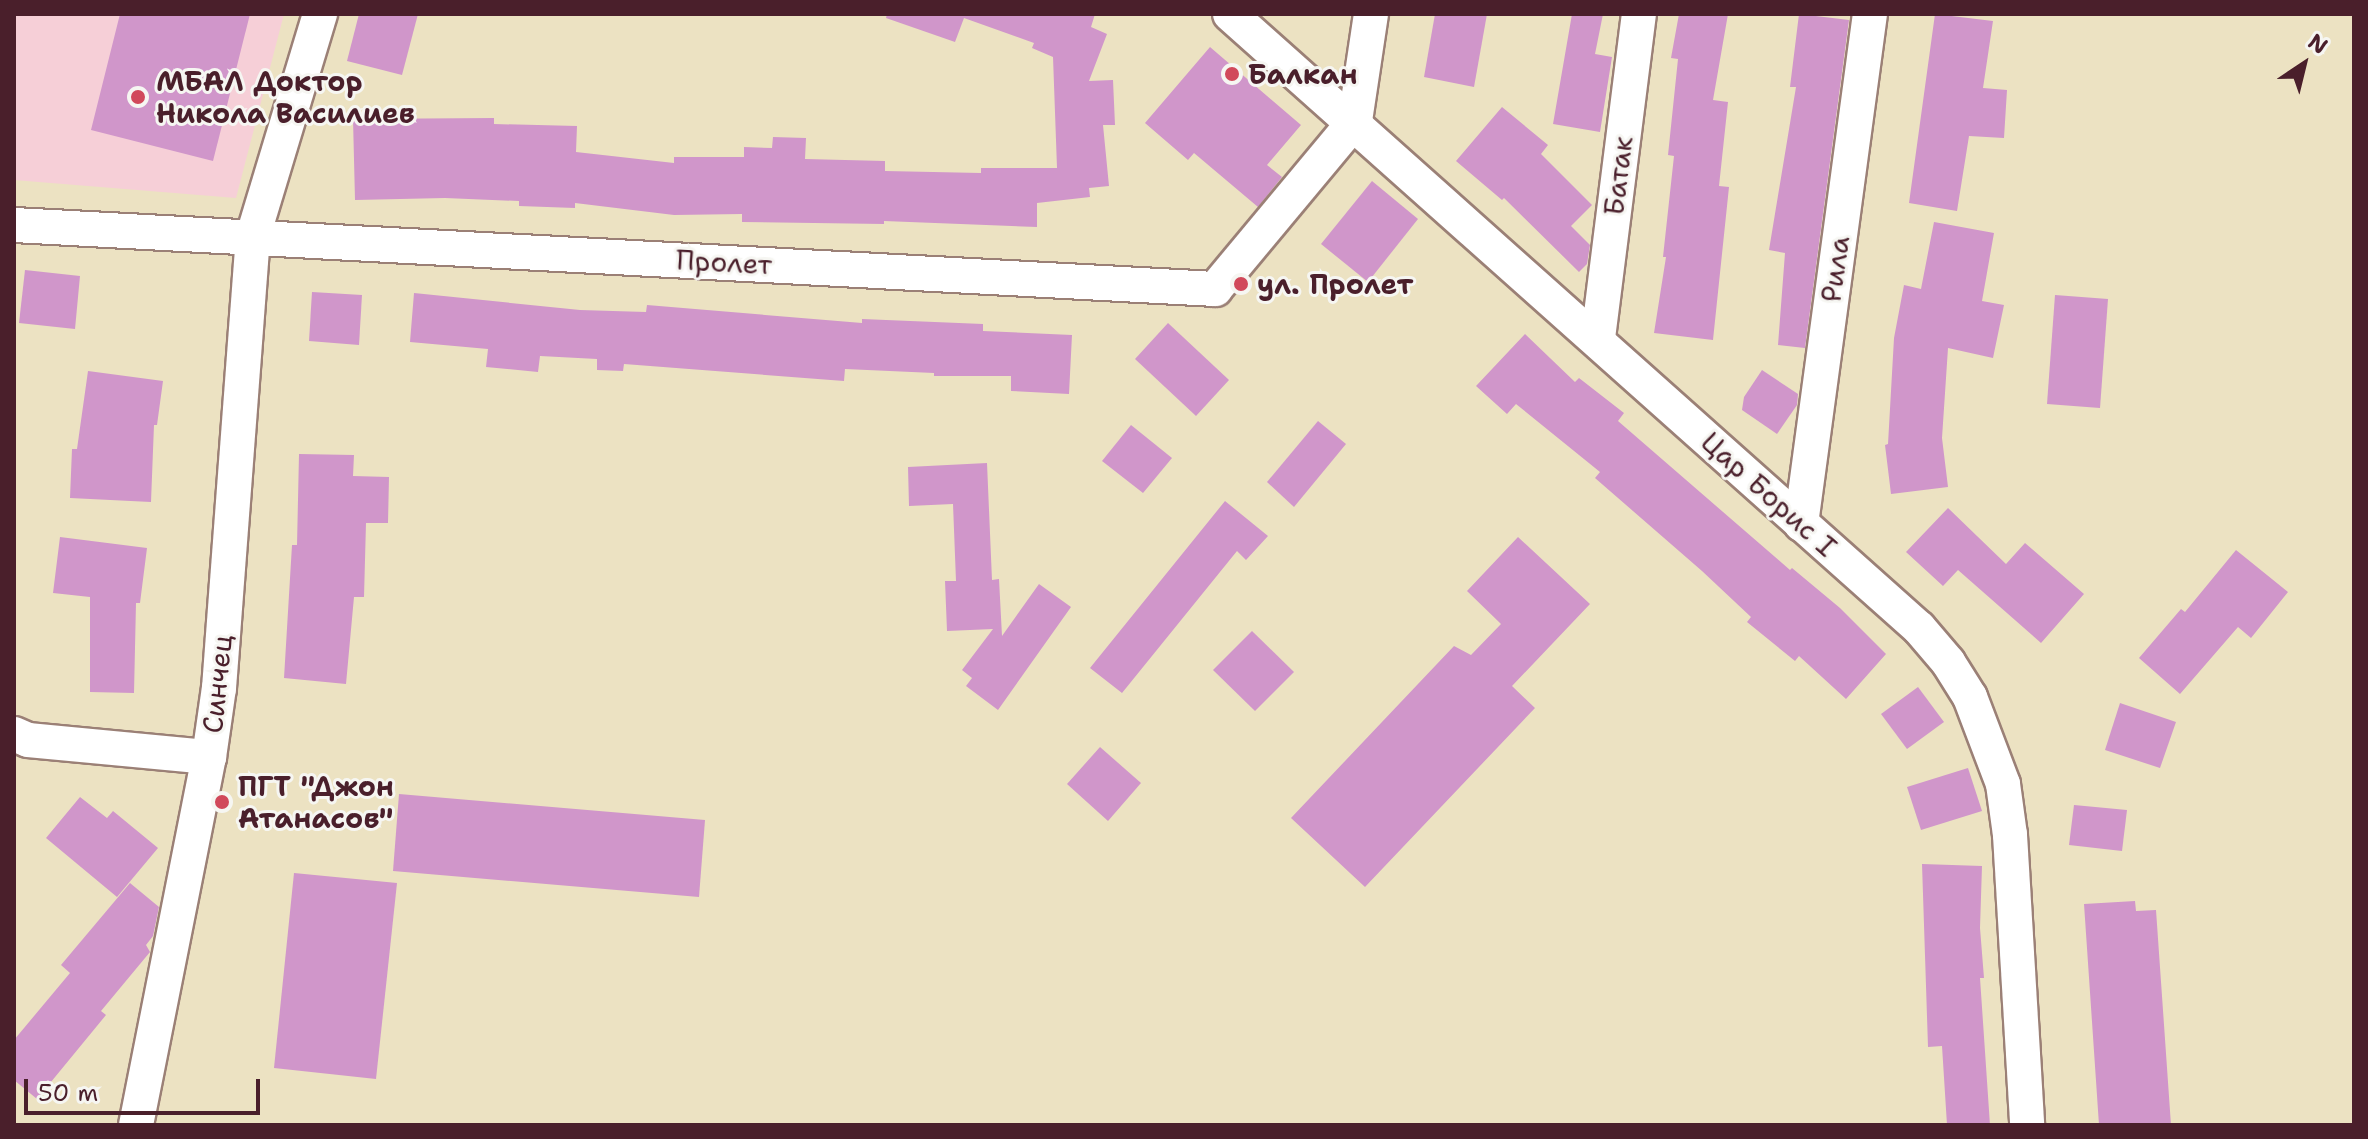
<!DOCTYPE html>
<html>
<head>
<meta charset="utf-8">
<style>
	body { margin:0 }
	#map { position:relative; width:2368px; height:1139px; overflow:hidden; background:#ece2c2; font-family:"Shantell Sans",sans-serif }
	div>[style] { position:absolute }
	.built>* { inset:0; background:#f6cfd7 }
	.building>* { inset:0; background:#d096ca }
	.roads { filter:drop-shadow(2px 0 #9b8076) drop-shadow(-2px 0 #9b8076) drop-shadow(0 2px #9b8076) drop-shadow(0 -2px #9b8076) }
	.minor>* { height:34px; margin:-17px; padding:0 17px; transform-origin:17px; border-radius:17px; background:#fff }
	.dots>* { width:22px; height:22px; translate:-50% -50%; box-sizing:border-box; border:4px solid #f6f6f2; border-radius:50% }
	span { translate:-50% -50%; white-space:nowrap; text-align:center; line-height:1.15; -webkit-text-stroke:6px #f6f6f2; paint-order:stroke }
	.poi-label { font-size:28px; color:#4a1f2b; font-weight:700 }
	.left { translate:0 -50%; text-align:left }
	.street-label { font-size:28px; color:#4a1f2b }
	.frame { position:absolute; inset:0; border:16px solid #4a1f2b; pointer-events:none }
	.north { position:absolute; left:2264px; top:24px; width:80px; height:80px; -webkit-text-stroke:6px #f6f6f2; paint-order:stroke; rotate:35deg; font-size:22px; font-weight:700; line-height:32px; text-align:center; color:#4a1f2b }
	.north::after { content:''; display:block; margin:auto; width:28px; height:36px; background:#4a1f2b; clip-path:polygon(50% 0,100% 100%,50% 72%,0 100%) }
	.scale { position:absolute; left:24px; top:1079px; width:236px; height:36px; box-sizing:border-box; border:4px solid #4a1f2b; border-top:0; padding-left:10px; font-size:24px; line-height:28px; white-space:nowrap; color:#4a1f2b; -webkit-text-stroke:6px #f6f6f2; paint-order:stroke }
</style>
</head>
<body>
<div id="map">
	<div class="built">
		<div style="clip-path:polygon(14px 14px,284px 14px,236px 198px,14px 180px)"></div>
	</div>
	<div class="building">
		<div style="clip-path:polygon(120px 14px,250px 14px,213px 161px,91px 130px)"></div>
		<div style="clip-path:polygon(359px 14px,418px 14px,402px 75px,347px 61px)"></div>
		<div style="clip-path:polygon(887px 14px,1095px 14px,1091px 27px,1107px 34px,1089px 81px,1113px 80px,1115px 125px,1103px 125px,1109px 186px,1089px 188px,1090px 197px,1037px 203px,1037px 227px,884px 221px,884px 224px,742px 222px,742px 214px,674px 215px,575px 203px,575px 208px,519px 206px,519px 201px,445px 198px,355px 200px,353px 119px,494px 118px,494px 124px,577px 126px,576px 152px,674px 163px,674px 157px,744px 157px,744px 147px,772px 148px,773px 137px,806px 138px,805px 159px,885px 161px,885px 171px,981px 173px,981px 168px,1057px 168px,1053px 57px,1032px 48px,1034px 43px,964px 18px,955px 42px,886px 18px)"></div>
		<div style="clip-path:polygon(1435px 14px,1487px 14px,1474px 87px,1424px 77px)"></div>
		<div style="clip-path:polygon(1572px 14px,1603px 14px,1595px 54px,1612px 57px,1600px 132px,1553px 124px)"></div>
		<div style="clip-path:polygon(1679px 14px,1728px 14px,1713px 100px,1728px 102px,1719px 186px,1729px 187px,1713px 340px,1654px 333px,1666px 257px,1663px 257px,1674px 156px,1668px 155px,1678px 59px,1671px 58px)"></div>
		<div style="clip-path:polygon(1799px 14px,1849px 20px,1805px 348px,1778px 345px,1785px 253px,1769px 250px,1796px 87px,1790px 87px)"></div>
		<div style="clip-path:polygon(1935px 14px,1993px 21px,1983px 88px,2007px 90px,2004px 138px,1969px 136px,1957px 211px,1909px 203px)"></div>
		<div style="clip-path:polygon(1210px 47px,1301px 125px,1267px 165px,1282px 177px,1258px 207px,1194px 153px,1188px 160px,1145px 123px)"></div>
		<div style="clip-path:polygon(1502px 107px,1548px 145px,1541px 154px,1592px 205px,1571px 226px,1590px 245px,1587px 264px,1579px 272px,1504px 198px,1502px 200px,1456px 161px)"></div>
		<div style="clip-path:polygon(1372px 181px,1418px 219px,1368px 282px,1321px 244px)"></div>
		<div style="clip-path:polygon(1934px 222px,1994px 233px,1982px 301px,2004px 305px,1993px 358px,1948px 348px,1942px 438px,1948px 487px,1891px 494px,1885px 445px,1888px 444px,1894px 338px,1904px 285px,1921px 289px)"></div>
		<div style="clip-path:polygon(25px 270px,80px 276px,75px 329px,19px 323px)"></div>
		<div style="clip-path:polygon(312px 292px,362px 295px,359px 345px,309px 341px)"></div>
		<div style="clip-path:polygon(414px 293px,580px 310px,646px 312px,647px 305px,862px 323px,862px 319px,983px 324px,983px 331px,1072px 335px,1069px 394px,1011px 391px,1011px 376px,934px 376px,934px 373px,845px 369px,844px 381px,624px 364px,623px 371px,597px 370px,597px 359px,540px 356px,538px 372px,486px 367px,488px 349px,410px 342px)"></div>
		<div style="clip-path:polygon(2055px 295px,2108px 299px,2100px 408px,2047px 404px)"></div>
		<div style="clip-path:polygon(1168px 323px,1229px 380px,1196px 416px,1135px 359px)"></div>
		<div style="clip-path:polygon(1525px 334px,1575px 382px,1579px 378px,1624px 413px,1618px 421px,1790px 570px,1792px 568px,1840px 608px,1886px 654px,1846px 699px,1799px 656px,1795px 661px,1747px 622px,1751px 617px,1702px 571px,1595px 478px,1600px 472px,1516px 404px,1507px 414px,1476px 386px)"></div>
		<div style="clip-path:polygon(1762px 370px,1798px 394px,1797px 405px,1777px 434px,1742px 410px,1744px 397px)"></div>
		<div style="clip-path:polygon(88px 371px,163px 381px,157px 425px,154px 425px,151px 502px,70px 498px,72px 449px,77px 449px)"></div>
		<div style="clip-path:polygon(1318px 421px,1346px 444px,1294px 507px,1267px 482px)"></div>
		<div style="clip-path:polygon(1131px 425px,1172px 458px,1143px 493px,1102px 461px)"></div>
		<div style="clip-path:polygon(299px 454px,354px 455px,353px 476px,389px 477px,388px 523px,366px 523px,364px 597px,354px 597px,346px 684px,284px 678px,292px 545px,297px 545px)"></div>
		<div style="clip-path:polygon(987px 463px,992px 580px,999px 579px,1002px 636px,1039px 584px,1071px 607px,998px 710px,966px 686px,972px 678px,962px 670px,993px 629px,947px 631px,945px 581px,956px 581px,953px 504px,909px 506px,908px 467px)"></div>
		<div style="clip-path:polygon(1225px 501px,1268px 536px,1246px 560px,1237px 551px,1122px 693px,1090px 668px)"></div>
		<div style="clip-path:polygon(1948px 508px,2006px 564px,2025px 543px,2084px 594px,2041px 643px,1958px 570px,1943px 586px,1906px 552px)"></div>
		<div style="clip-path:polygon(60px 537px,147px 548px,140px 603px,136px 603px,134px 693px,90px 692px,90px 597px,53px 593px)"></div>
		<div style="clip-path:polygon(1518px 537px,1590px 604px,1512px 686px,1535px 708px,1365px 887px,1291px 818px,1454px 646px,1471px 655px,1501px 624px,1467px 591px)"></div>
		<div style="clip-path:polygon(2236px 550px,2288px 592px,2251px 638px,2238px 627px,2180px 694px,2139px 658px,2181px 609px,2185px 612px)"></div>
		<div style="clip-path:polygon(1252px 631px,1294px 672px,1255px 711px,1213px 670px)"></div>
		<div style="clip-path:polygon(1918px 687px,1944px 722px,1907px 749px,1881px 714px)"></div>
		<div style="clip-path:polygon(2120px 703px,2176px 722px,2160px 768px,2105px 750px)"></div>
		<div style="clip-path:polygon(1100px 747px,1141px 783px,1108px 821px,1067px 784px)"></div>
		<div style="clip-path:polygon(1968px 768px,1982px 811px,1921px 830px,1907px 787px)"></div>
		<div style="clip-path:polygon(399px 794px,705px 820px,699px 897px,393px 871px)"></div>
		<div style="clip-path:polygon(80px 797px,107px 818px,113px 811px,158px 848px,117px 897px,46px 838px)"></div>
		<div style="clip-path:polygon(2074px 805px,2127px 810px,2122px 851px,2069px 845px)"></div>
		<div style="clip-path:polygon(1922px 864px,1982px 866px,1980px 928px,1984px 978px,1980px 978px,1990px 1125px,1947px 1125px,1942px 1046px,1928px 1047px)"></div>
		<div style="clip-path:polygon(294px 873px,397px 883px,376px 1079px,274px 1068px)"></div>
		<div style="clip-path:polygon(130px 883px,159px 907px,153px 936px,146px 945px,150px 952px,101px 1011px,106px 1015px,37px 1099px,14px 1080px,14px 1040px,70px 973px,61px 965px)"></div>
		<div style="clip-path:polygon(2135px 901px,2136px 911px,2156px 910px,2171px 1125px,2099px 1125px,2084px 904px)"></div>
	</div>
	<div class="roads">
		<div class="minor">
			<div style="left:1230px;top:14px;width:923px;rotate:41.71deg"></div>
			<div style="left:1919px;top:628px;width:45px;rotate:49.5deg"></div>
			<div style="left:1948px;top:662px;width:41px;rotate:57.8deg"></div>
			<div style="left:1970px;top:697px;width:93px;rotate:69.2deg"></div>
			<div style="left:2003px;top:784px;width:51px;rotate:82.2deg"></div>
			<div style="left:2010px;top:835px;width:290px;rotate:86.6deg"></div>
			<div style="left:14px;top:225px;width:1203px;rotate:3.05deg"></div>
			<div style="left:1215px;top:289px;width:219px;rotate:-50.2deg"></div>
			<div style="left:1355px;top:121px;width:108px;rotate:-81.5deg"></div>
			<div style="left:1598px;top:338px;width:327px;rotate:-82.8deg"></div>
			<div style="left:1801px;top:524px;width:515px;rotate:-82.3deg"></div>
			<div style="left:14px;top:734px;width:15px;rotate:23deg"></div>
			<div style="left:28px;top:740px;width:182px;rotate:5.4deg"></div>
			<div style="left:136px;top:1125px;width:375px;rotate:-78.8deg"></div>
			<div style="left:209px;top:757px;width:70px;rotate:-81.8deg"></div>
			<div style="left:219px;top:688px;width:453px;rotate:-85.7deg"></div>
			<div style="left:253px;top:236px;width:232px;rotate:-73.2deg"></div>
		</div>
	</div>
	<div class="dots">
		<div style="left:1232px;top:74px;background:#d1495b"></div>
		<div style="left:138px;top:97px;background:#d1495b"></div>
		<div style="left:1241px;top:284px;background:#d1495b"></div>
		<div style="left:222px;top:802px;background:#d1495b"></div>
	</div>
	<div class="poi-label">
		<span class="left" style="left:1248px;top:74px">Балкан</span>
		<span class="left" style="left:156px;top:97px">МБАЛ Доктор<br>Никола Василиев</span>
		<span class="left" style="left:1257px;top:284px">ул. Пролет</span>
		<span class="left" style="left:238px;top:802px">ПГТ "Джон<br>Атанасов"</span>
	</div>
	<div class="street-label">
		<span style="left:1618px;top:176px;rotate:-83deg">Батак</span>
		<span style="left:724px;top:262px;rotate:3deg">Пролет</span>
		<span style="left:1835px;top:269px;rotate:-82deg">Рила</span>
		<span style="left:1769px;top:494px;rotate:42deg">Цар Борис I</span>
		<span style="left:217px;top:684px;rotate:-84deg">Синчец</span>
	</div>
	<div class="frame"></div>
	<div class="north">N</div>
	<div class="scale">50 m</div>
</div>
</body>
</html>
